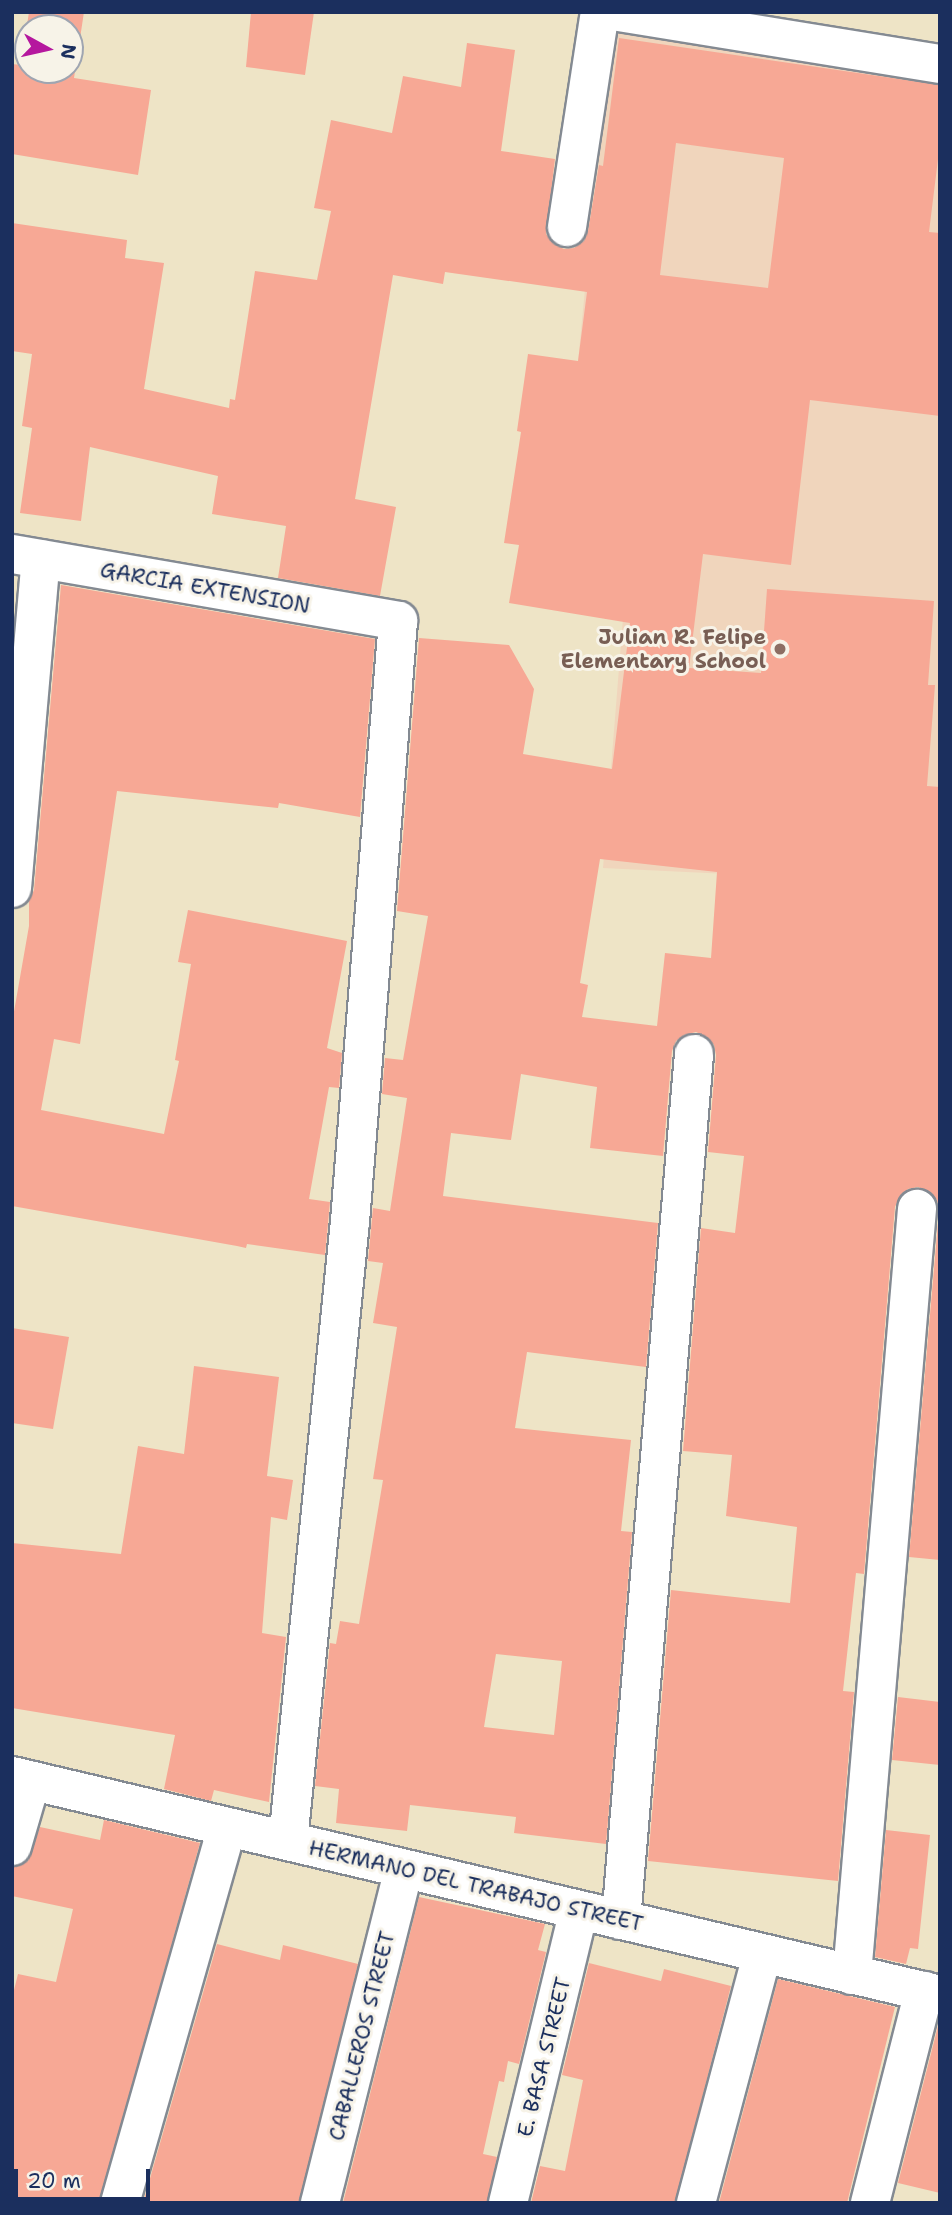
<!DOCTYPE html>
<html>
<head>
<meta charset="utf-8">
<style>
	body { margin:0 }
	#map { position:relative; width:952px; height:2215px; overflow:hidden; background:#eee4c6; font-family:"Shantell Sans",sans-serif }
	div>[style] { position:absolute }
	.built>* { inset:0; background:#f0d5bc }
	.building>* { inset:0; background:#f7a895 }
	.roads { filter:drop-shadow(2px 0 #848a92) drop-shadow(-2px 0 #848a92) drop-shadow(0 2px #848a92) drop-shadow(0 -2px #848a92) }
	.street>* { height:38px; margin:-19px; padding:0 19px; transform-origin:19px; border-radius:19px; background:#fff }
	.secondary>* { height:38px; margin:-19px; padding:0 19px; transform-origin:19px; border-radius:19px; background:#fff }
	.dots>* { width:19px; height:19px; translate:-50% -50%; box-sizing:border-box; border:4px solid #f7f3e8; border-radius:50% }
	span { translate:-50% -50%; white-space:nowrap; text-align:center; line-height:1.15; -webkit-text-stroke:6px #f7f3e8; paint-order:stroke }
	.street-label { font-size:21px; color:#1b2f5e }
	.education-label { font-size:21px; color:#785e54; font-weight:700 }
	.right { translate:-100% -50%; text-align:right }
	.frame { position:absolute; inset:0; border:14px solid #1b2f5e; pointer-events:none }
	.north { position:absolute; left:14px; top:14px; width:70px; height:70px; box-sizing:border-box; background:#f7f3e8; border:2px solid #9fa5b1; border-radius:50%; rotate:98deg; font-size:19px; font-weight:700; line-height:28px; text-align:center; color:#1b2f5e }
	.north::after { content:''; display:block; margin:auto; width:24px; height:32px; background:#b5179e; clip-path:polygon(50% 0,100% 100%,50% 72%,0 100%) }
	.scale { position:absolute; left:14px; top:2169px; width:136px; height:32px; box-sizing:border-box; border:4px solid #1b2f5e; border-top:0; padding-left:9px; font-size:21px; line-height:24px; white-space:nowrap; color:#1b2f5e; -webkit-text-stroke:5px #f7f3e8; paint-order:stroke }
</style>
</head>
<body>
<div id="map">
	<div class="built">
		<div style="clip-path:polygon(611px 17px,940px 71px,940px 884px,603px 868px,638px 431px,572px 425px)"></div>
	</div>
	<div class="building">
		<div style="clip-path:polygon(evenodd,29px 12px,84px 12px,74px 78px,151px 90px,138px 175px,12px 154px,12px 64px,21px 65px,29px 12px,28px 28px,70px 28px,70px 70px,28px 70px,28px 28px)"></div>
		<div style="clip-path:polygon(251px 12px,314px 12px,305px 75px,246px 67px)"></div>
		<div style="clip-path:polygon(evenodd,619px 38px,940px 85px,940px 143px,929px 232px,940px 233px,940px 416px,810px 400px,791px 565px,703px 554px,689px 668px,761px 673px,767px 589px,934px 601px,928px 685px,935px 685px,927px 786px,940px 787px,940px 1560px,909px 1557px,939px 1211px,937px 1200px,930px 1192px,918px 1187px,908px 1189px,900px 1196px,895px 1207px,864px 1574px,856px 1573px,843px 1691px,854px 1692px,838px 1881px,648px 1861px,671px 1590px,790px 1603px,797px 1527px,726px 1516px,732px 1455px,683px 1451px,701px 1228px,735px 1233px,744px 1156px,708px 1152px,716px 1055px,714px 1045px,707px 1037px,696px 1032px,684px 1035px,676px 1041px,672px 1051px,663px 1156px,590px 1148px,597px 1087px,521px 1074px,511px 1140px,451px 1133px,443px 1196px,658px 1223px,646px 1367px,527px 1352px,515px 1428px,631px 1440px,621px 1531px,632px 1532px,606px 1844px,514px 1833px,516px 1817px,410px 1805px,407px 1831px,336px 1823px,339px 1789px,315px 1786px,330px 1643px,336px 1644px,340px 1621px,359px 1624px,383px 1480px,373px 1479px,397px 1327px,373px 1323px,383px 1263px,368px 1261px,373px 1208px,390px 1211px,407px 1098px,382px 1094px,385px 1058px,403px 1060px,428px 916px,397px 911px,419px 638px,509px 645px,534px 689px,523px 754px,612px 769px,630px 623px,509px 603px,519px 545px,504px 543px,521px 432px,517px 431px,528px 354px,578px 361px,587px 292px,445px 272px,443px 284px,393px 275px,355px 499px,396px 507px,380px 596px,278px 578px,286px 526px,212px 514px,218px 476px,90px 447px,81px 521px,20px 513px,32px 428px,22px 426px,32px 354px,12px 351px,12px 223px,127px 240px,125px 258px,164px 263px,144px 389px,229px 408px,230px 399px,235px 400px,255px 271px,317px 280px,331px 211px,314px 208px,331px 120px,392px 133px,403px 76px,461px 87px,467px 43px,515px 50px,501px 151px,555px 159px,546px 234px,554px 244px,564px 249px,574px 248px,584px 241px,588px 231px,599px 165px,603px 166px,619px 38px,676px 143px,784px 158px,768px 288px,660px 275px,676px 143px,619px 38px,600px 859px,717px 872px,711px 958px,665px 953px,657px 1026px,582px 1017px,588px 985px,580px 983px,600px 859px,619px 38px,496px 1654px,562px 1661px,554px 1735px,484px 1727px,496px 1654px)"></div>
		<div style="clip-path:polygon(61px 585px,375px 639px,360px 817px,279px 803px,278px 808px,117px 791px,80px 1044px,54px 1039px,41px 1110px,164px 1134px,179px 1061px,175px 1060px,191px 964px,178px 962px,188px 910px,347px 941px,327px 1048px,342px 1053px,339px 1088px,329px 1087px,309px 1199px,330px 1202px,325px 1255px,247px 1244px,246px 1248px,237px 1246px,12px 1206px,12px 1023px,29px 926px,29px 901px,34px 890px)"></div>
		<div style="clip-path:polygon(12px 1328px,69px 1337px,53px 1429px,12px 1423px)"></div>
		<div style="clip-path:polygon(194px 1366px,279px 1377px,267px 1476px,293px 1480px,287px 1520px,271px 1517px,262px 1633px,286px 1637px,269px 1802px,214px 1790px,211px 1801px,164px 1789px,175px 1735px,12px 1708px,12px 1543px,121px 1554px,138px 1446px,184px 1454px)"></div>
		<div style="clip-path:polygon(898px 1697px,940px 1702px,940px 1765px,892px 1760px)"></div>
		<div style="clip-path:polygon(104px 1820px,200px 1843px,99px 2203px,12px 2203px,12px 1998px,18px 1974px,56px 1982px,73px 1909px,12px 1896px,12px 1867px,28px 1861px,40px 1827px,100px 1840px)"></div>
		<div style="clip-path:polygon(886px 1830px,930px 1835px,918px 1949px,910px 1948px,906px 1964px,875px 1957px)"></div>
		<div style="clip-path:polygon(419px 1897px,545px 1924px,538px 1950px,546px 1952px,519px 2064px,508px 2061px,504px 2082px,499px 2081px,483px 2154px,497px 2157px,487px 2203px,343px 2203px)"></div>
		<div style="clip-path:polygon(217px 1944px,280px 1960px,283px 1945px,358px 1964px,299px 2203px,143px 2203px)"></div>
		<div style="clip-path:polygon(589px 1963px,661px 1981px,664px 1969px,731px 1986px,675px 2203px,531px 2203px,540px 2166px,565px 2171px,583px 2080px,562px 2075px)"></div>
		<div style="clip-path:polygon(778px 1979px,895px 2007px,847px 2203px,719px 2203px)"></div>
		<div style="clip-path:polygon(938px 2026px,940px 2027px,940px 2193px,898px 2183px)"></div>
	</div>
	<div class="roads">
		<div class="street">
			<div style="left:619px;top:12px;width:325px;rotate:9.2deg"></div>
			<div style="left:567px;top:227px;width:218px;rotate:-81.3deg"></div>
			<div style="left:12px;top:554px;width:392px;rotate:9.8deg"></div>
			<div style="left:398px;top:621px;width:602px;rotate:94.57deg"></div>
			<div style="left:350px;top:1221px;width:623px;rotate:95.71deg"></div>
			<div style="left:12px;top:888px;width:330px;rotate:-85deg"></div>
			<div style="left:12px;top:1846px;width:68px;rotate:-73.7deg"></div>
			<div style="left:621px;top:1920px;width:869px;rotate:-85.18deg"></div>
			<div style="left:852px;top:1975px;width:769px;rotate:-85.15deg"></div>
			<div style="left:120px;top:2203px;width:391px;rotate:-74.1deg"></div>
			<div style="left:320px;top:2203px;width:344px;rotate:-75.9deg"></div>
			<div style="left:508px;top:2203px;width:301px;rotate:-76.4deg"></div>
			<div style="left:696px;top:2203px;width:257px;rotate:-75.1deg"></div>
			<div style="left:870px;top:2203px;width:219px;rotate:-75.7deg"></div>
		</div>
		<div class="secondary">
			<div style="left:12px;top:1776px;width:953px;rotate:13.28deg"></div>
		</div>
	</div>
	<div class="dots">
		<div style="left:780px;top:649px;background:#8d6e63"></div>
	</div>
	<div class="street-label">
		<span style="left:205px;top:588px;rotate:10deg">GARCIA EXTENSION</span>
		<span style="left:476px;top:1886px;rotate:13deg">HERMANO DEL TRABAJO STREET</span>
		<span style="left:362px;top:2036px;rotate:-76deg">CABALLEROS STREET</span>
		<span style="left:544px;top:2057px;rotate:-76deg">E. BASA STREET</span>
	</div>
	<div class="education-label">
		<span class="right" style="left:766px;top:649px">Julian R. Felipe<br>Elementary School</span>
	</div>
	<div class="frame"></div>
	<div class="north">N</div>
	<div class="scale">20 m</div>
</div>
</body>
</html>
